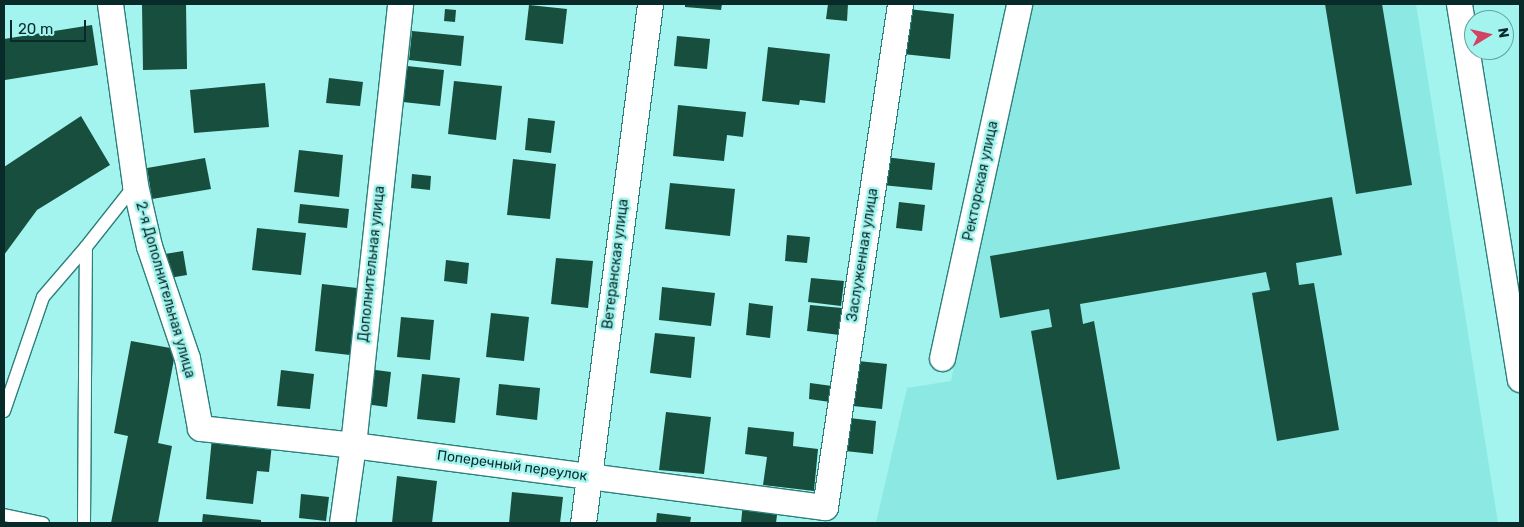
<!DOCTYPE html>
<html>
<head>
<meta charset="utf-8">
<style>
	body { margin:0 }
	#map { position:relative; width:1524px; height:527px; overflow:hidden; background:#a3f4ee; font-family:Rubik,sans-serif }
	div>[style] { position:absolute }
	.built>* { inset:0; background:#8ce8e2 }
	.building>* { inset:0; background:#174e3e }
	.roads { filter:drop-shadow(1px 0 #2c7f7b) drop-shadow(-1px 0 #2c7f7b) drop-shadow(0 1px #2c7f7b) drop-shadow(0 -1px #2c7f7b) }
	.lane>* { height:12px; margin:-6px; padding:0 6px; transform-origin:6px; border-radius:6px; background:#fff }
	.street>* { height:25px; margin:-12.5px; padding:0 12.5px; transform-origin:12.5px; border-radius:12.5px; background:#fff }
	span { translate:-50% -50%; white-space:nowrap; text-align:center; line-height:1.15; -webkit-text-stroke:5px #a3f4ee; paint-order:stroke }
	.street-label { font-size:14px; color:#082b2a }
	.frame { position:absolute; inset:0; border:5px solid #082b2a; pointer-events:none }
	.north { position:absolute; left:1464px; top:10px; width:50px; height:50px; box-sizing:border-box; background:#a3f4ee; border:1px solid #65a4a0; border-radius:50%; rotate:81deg; font-size:14px; font-weight:700; line-height:20px; text-align:center; color:#082b2a }
	.north::after { content:''; display:block; margin:auto; width:18px; height:22px; background:#d24265; clip-path:polygon(50% 0,100% 100%,50% 72%,0 100%) }
	.scale { position:absolute; left:10px; top:20px; width:76px; height:22px; box-sizing:border-box; border:2px solid #082b2a; border-top:0; padding-left:6px; font-size:15px; line-height:18px; white-space:nowrap; color:#082b2a; -webkit-text-stroke:4px #a3f4ee; paint-order:stroke }
</style>
</head>
<body>
<div id="map">
	<div class="built">
		<div style="clip-path:polygon(1030px 4px,1416px 4px,1498px 523px,876px 523px,907px 388px,951px 381px)"></div>
	</div>
	<div class="building">
		<div style="clip-path:polygon(142px 4px,186px 4px,187px 69px,143px 70px)"></div>
		<div style="clip-path:polygon(685px 4px,722px 4px,721px 10px,685px 7px)"></div>
		<div style="clip-path:polygon(828px 4px,848px 4px,847px 21px,826px 19px)"></div>
		<div style="clip-path:polygon(1325px 4px,1382px 4px,1412px 185px,1356px 194px)"></div>
		<div style="clip-path:polygon(529px 5px,567px 9px,563px 44px,525px 40px)"></div>
		<div style="clip-path:polygon(445px 9px,456px 10px,455px 22px,444px 21px)"></div>
		<div style="clip-path:polygon(908px 9px,954px 14px,950px 59px,903px 54px)"></div>
		<div style="clip-path:polygon(92px 25px,98px 65px,5px 80px,4px 39px)"></div>
		<div style="clip-path:polygon(412px 31px,464px 36px,461px 66px,409px 60px)"></div>
		<div style="clip-path:polygon(677px 36px,710px 39px,707px 69px,674px 66px)"></div>
		<div style="clip-path:polygon(768px 47px,830px 54px,825px 103px,800px 100px,799px 105px,762px 101px)"></div>
		<div style="clip-path:polygon(407px 66px,444px 70px,440px 106px,403px 102px)"></div>
		<div style="clip-path:polygon(329px 78px,363px 82px,360px 106px,326px 103px)"></div>
		<div style="clip-path:polygon(454px 81px,502px 86px,496px 140px,448px 134px)"></div>
		<div style="clip-path:polygon(265px 83px,269px 127px,194px 133px,190px 90px)"></div>
		<div style="clip-path:polygon(678px 105px,746px 112px,743px 137px,727px 135px,724px 161px,673px 156px)"></div>
		<div style="clip-path:polygon(81px 116px,110px 165px,37px 210px,4px 255px,4px 167px)"></div>
		<div style="clip-path:polygon(528px 118px,555px 121px,551px 153px,525px 150px)"></div>
		<div style="clip-path:polygon(299px 150px,343px 155px,339px 197px,294px 192px)"></div>
		<div style="clip-path:polygon(885px 157px,935px 163px,932px 190px,882px 185px)"></div>
		<div style="clip-path:polygon(205px 158px,211px 189px,152px 199px,147px 168px)"></div>
		<div style="clip-path:polygon(513px 159px,556px 164px,550px 219px,507px 215px)"></div>
		<div style="clip-path:polygon(412px 174px,431px 176px,430px 190px,411px 188px)"></div>
		<div style="clip-path:polygon(670px 183px,735px 189px,730px 236px,665px 229px)"></div>
		<div style="clip-path:polygon(1332px 197px,1342px 255px,1296px 263px,1299px 285px,1314px 283px,1339px 430px,1277px 441px,1252px 293px,1270px 290px,1266px 272px,1080px 304px,1083px 324px,1094px 321px,1120px 469px,1057px 480px,1031px 331px,1052px 327px,1049px 309px,1000px 318px,990px 256px)"></div>
		<div style="clip-path:polygon(899px 202px,925px 205px,922px 231px,896px 228px)"></div>
		<div style="clip-path:polygon(300px 204px,349px 209px,347px 228px,298px 223px)"></div>
		<div style="clip-path:polygon(257px 228px,306px 233px,301px 275px,252px 270px)"></div>
		<div style="clip-path:polygon(787px 235px,810px 237px,807px 263px,785px 261px)"></div>
		<div style="clip-path:polygon(183px 251px,187px 275px,169px 278px,165px 254px)"></div>
		<div style="clip-path:polygon(556px 258px,593px 261px,588px 308px,551px 304px)"></div>
		<div style="clip-path:polygon(446px 260px,469px 263px,467px 284px,444px 281px)"></div>
		<div style="clip-path:polygon(811px 278px,844px 281px,841px 306px,808px 302px)"></div>
		<div style="clip-path:polygon(322px 284px,357px 288px,350px 355px,315px 351px)"></div>
		<div style="clip-path:polygon(662px 287px,715px 293px,711px 326px,659px 320px)"></div>
		<div style="clip-path:polygon(749px 303px,773px 306px,770px 338px,746px 335px)"></div>
		<div style="clip-path:polygon(810px 305px,842px 308px,840px 335px,807px 331px)"></div>
		<div style="clip-path:polygon(491px 313px,529px 317px,524px 361px,486px 357px)"></div>
		<div style="clip-path:polygon(401px 317px,434px 320px,430px 360px,397px 357px)"></div>
		<div style="clip-path:polygon(655px 333px,695px 337px,691px 378px,650px 373px)"></div>
		<div style="clip-path:polygon(131px 341px,176px 349px,158px 443px,172px 446px,158px 523px,111px 523px,128px 436px,114px 433px)"></div>
		<div style="clip-path:polygon(858px 361px,887px 364px,882px 409px,853px 406px)"></div>
		<div style="clip-path:polygon(368px 369px,391px 372px,387px 407px,365px 404px)"></div>
		<div style="clip-path:polygon(281px 370px,314px 374px,310px 409px,277px 406px)"></div>
		<div style="clip-path:polygon(422px 374px,460px 378px,455px 423px,417px 419px)"></div>
		<div style="clip-path:polygon(810px 383px,832px 386px,830px 402px,809px 399px)"></div>
		<div style="clip-path:polygon(499px 384px,540px 388px,537px 420px,496px 415px)"></div>
		<div style="clip-path:polygon(666px 412px,711px 417px,704px 474px,659px 470px)"></div>
		<div style="clip-path:polygon(849px 418px,876px 421px,873px 454px,845px 451px)"></div>
		<div style="clip-path:polygon(748px 427px,794px 432px,793px 446px,818px 449px,814px 491px,763px 485px,767px 457px,745px 454px)"></div>
		<div style="clip-path:polygon(212px 438px,272px 444px,269px 472px,257px 471px,253px 504px,206px 499px)"></div>
		<div style="clip-path:polygon(397px 476px,437px 481px,432px 523px,392px 523px)"></div>
		<div style="clip-path:polygon(512px 492px,563px 497px,560px 523px,509px 523px)"></div>
		<div style="clip-path:polygon(301px 494px,329px 497px,326px 521px,299px 518px)"></div>
		<div style="clip-path:polygon(743px 503px,778px 507px,776px 523px,741px 523px)"></div>
		<div style="clip-path:polygon(657px 513px,691px 517px,690px 523px,656px 523px)"></div>
		<div style="clip-path:polygon(203px 514px,261px 520px,261px 523px,202px 523px)"></div>
	</div>
	<div class="roads">
		<div class="lane">
			<div style="left:4px;top:411px;width:120px;rotate:-71.1deg"></div>
			<div style="left:43px;top:297px;width:66px;rotate:-49.3deg"></div>
			<div style="left:4px;top:515px;width:40px;rotate:12deg"></div>
			<div style="left:84px;top:523px;width:276px;rotate:-89.6deg"></div>
			<div style="left:86px;top:247px;width:79px;rotate:-51.7deg"></div>
		</div>
		<div class="street">
			<div style="left:110px;top:4px;width:183px;rotate:82.1deg"></div>
			<div style="left:135px;top:185px;width:63px;rotate:77.1deg"></div>
			<div style="left:149px;top:246px;width:118px;rotate:71.3deg"></div>
			<div style="left:187px;top:358px;width:71px;rotate:79.5deg"></div>
			<div style="left:200px;top:428px;width:154px;rotate:6.3deg"></div>
			<div style="left:353px;top:445px;width:476px;rotate:7.5deg"></div>
			<div style="left:825px;top:507px;width:509px;rotate:-81.52deg"></div>
			<div style="left:1459px;top:4px;width:380px;rotate:80.8deg"></div>
			<div style="left:942px;top:358px;width:362px;rotate:-77.7deg"></div>
			<div style="left:342px;top:523px;width:79px;rotate:-82deg"></div>
			<div style="left:353px;top:445px;width:443px;rotate:-83.9deg"></div>
			<div style="left:583px;top:523px;width:523px;rotate:-82.64deg"></div>
		</div>
	</div>
	<div class="street-label">
		<span style="left:981px;top:181px;rotate:-78deg">Ректорская улица</span>
		<span style="left:863px;top:255px;rotate:-81deg">Заслуженная улица</span>
		<span style="left:372px;top:264px;rotate:-84deg">Дополнительная улица</span>
		<span style="left:616px;top:264px;rotate:-83deg">Ветеранская улица</span>
		<span style="left:165px;top:290px;rotate:74deg">2-я Дополнительная улица</span>
		<span style="left:512px;top:466px;rotate:8deg">Поперечный переулок</span>
	</div>
	<div class="frame"></div>
	<div class="north">N</div>
	<div class="scale">20 m</div>
</div>
</body>
</html>
